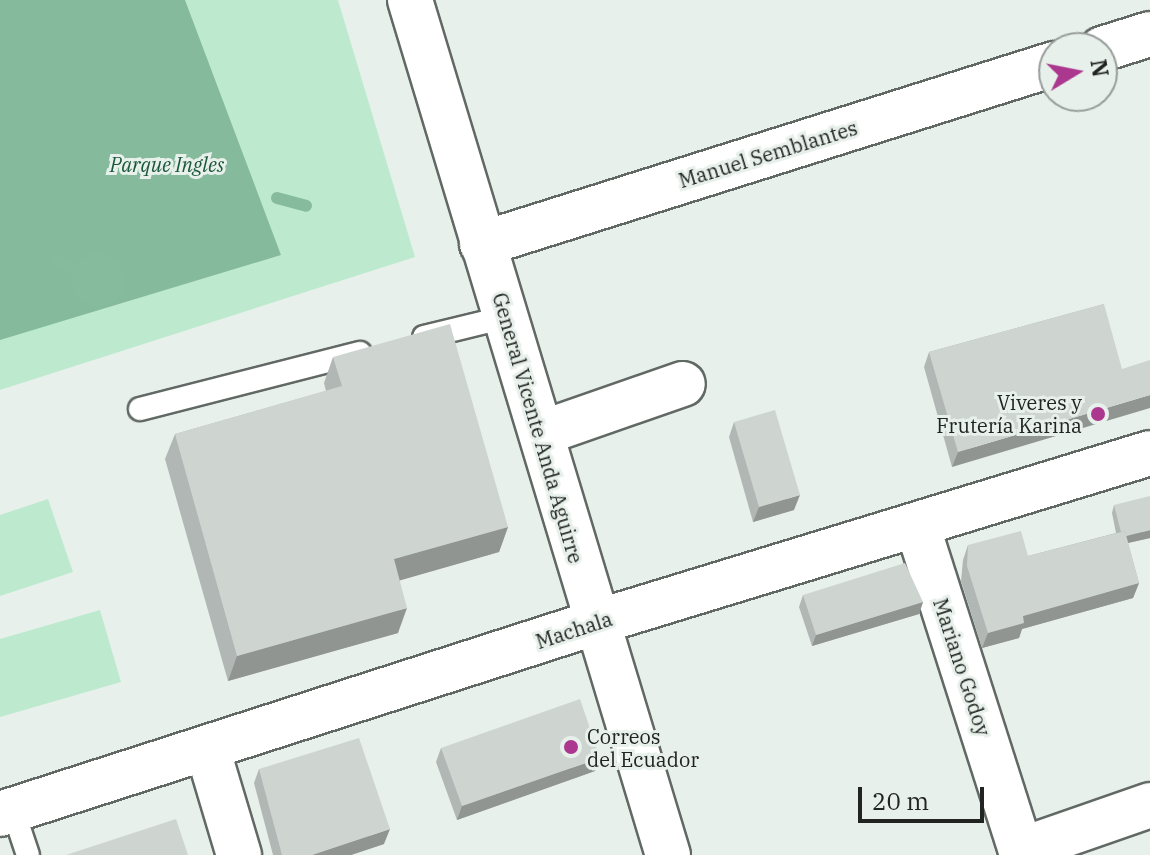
<!DOCTYPE html>
<html>
<head>
<meta charset="utf-8">
<style>
	body { margin:0 }
	#map { position:relative; width:1150px; height:855px; overflow:hidden; background:#e8f0eb; font-family:"IBM Plex Serif",serif }
	div>[style] { position:absolute }
	.green>* { inset:0; background:#bdeacf }
	.forest>* { inset:0; background:#86ba9c }
	.water>* { inset:0; background:#87bb9d }
	.round { border-radius:50% }
	.stream>* { height:12px; margin:-6px; padding:0 6px; transform-origin:6px; border-radius:6px; background:#87bb9d }
	.roads { filter:drop-shadow(2px 0 #626965) drop-shadow(-2px 0 #626965) drop-shadow(0 2px #626965) drop-shadow(0 -2px #626965) }
	.lane>* { height:22px; margin:-11px; padding:0 11px; transform-origin:11px; border-radius:11px; background:#fff }
	.street>* { height:44px; margin:-22px; padding:0 22px; transform-origin:22px; border-radius:22px; background:#fff }
	.secondary>* { height:44px; margin:-22px; padding:0 22px; transform-origin:22px; border-radius:22px; background:#fff }
	.wall>* { inset:0; background:#b1b7b4 }
	.shaded-wall>* { inset:0; background:#909592 }
	.building>* { inset:0; background:#ced5d1 }
	.dots>* { width:22px; height:22px; translate:-50% -50%; box-sizing:border-box; border:4px solid #e8f0eb; border-radius:50% }
	span { translate:-50% -50%; white-space:nowrap; text-align:center; line-height:1.15; -webkit-text-stroke:6px #e8f0eb; paint-order:stroke }
	.street-label { font-size:20px; color:#212422 }
	.park-label { font-size:20px; color:#1b583b; font-style:italic }
	.poi-label { font-size:20px; color:#212422 }
	.right { translate:-100% -50%; text-align:right }
	.left { translate:0 -50%; text-align:left }
	.north { position:absolute; left:1038px; top:32px; width:80px; height:80px; box-sizing:border-box; background:#e8f0eb; border:2px solid #989e9b; border-radius:50%; rotate:80deg; font-size:22px; font-weight:700; line-height:32px; text-align:center; color:#212422 }
	.north::after { content:''; display:block; margin:auto; width:28px; height:36px; background:#ab378f; clip-path:polygon(50% 0,100% 100%,50% 72%,0 100%) }
	.scale { position:absolute; left:858px; top:787px; width:126px; height:36px; box-sizing:border-box; border:4px solid #212422; border-top:0; padding-left:10px; font-size:24px; line-height:28px; white-space:nowrap; color:#212422; -webkit-text-stroke:6px #e8f0eb; paint-order:stroke }
</style>
</head>
<body>
<div id="map">
	<div class="green">
		<div style="clip-path:polygon(0 0,338px 0,415px 257px,0 390px)"></div>
		<div style="clip-path:polygon(48px 499px,73px 572px,0 596px,0 515px)"></div>
		<div style="clip-path:polygon(100px 610px,121px 682px,0 717px,0 639px)"></div>
	</div>
	<div class="forest">
		<div style="clip-path:polygon(0 0,185px 0,281px 255px,0 340px)"></div>
	</div>
	<div class="water">
		<div class="round" style="left:71px;top:253px;width:54px;height:54px"></div>
	</div>
	<div class="stream">
		<div style="left:277px;top:198px;width:30px;rotate:15deg"></div>
		<div style="left:57px;top:260px;width:19px;rotate:32deg"></div>
	</div>
	<div class="roads">
		<div class="lane">
			<div style="left:424px;top:337px;width:84px;rotate:-13.7deg"></div>
			<div style="left:140px;top:409px;width:227px;rotate:-14.3deg"></div>
			<div style="left:13px;top:810px;width:47px;rotate:71.6deg"></div>
		</div>
		<div class="street">
			<div style="left:410px;top:0;width:893px;rotate:73.21deg"></div>
			<div style="left:1102px;top:49px;width:50px;rotate:-17.4deg"></div>
			<div style="left:482px;top:244px;width:600px;rotate:-17.47deg"></div>
			<div style="left:542px;top:433px;width:149px;rotate:-19.2deg"></div>
			<div style="left:917px;top:525px;width:346px;rotate:72.3deg"></div>
			<div style="left:208px;top:751px;width:109px;rotate:73.4deg"></div>
			<div style="left:1021px;top:850px;width:137px;rotate:-19.2deg"></div>
		</div>
		<div class="secondary">
			<div style="left:0;top:814px;width:624px;rotate:-17.83deg"></div>
			<div style="left:594px;top:623px;width:581px;rotate:-17deg"></div>
		</div>
	</div>
	<div class="wall">
		<div style="clip-path:polygon(1104px 304px,952px 467px,924px 367px,929px 352px)"></div>
		<div style="clip-path:polygon(333px 357px,508px 527px,499px 552px,400px 580px,398px 633px,228px 681px,165px 459px,175px 434px,326px 391px,324px 383px)"></div>
		<div style="clip-path:polygon(734px 422px,794px 510px,753px 522px,729px 437px)"></div>
		<div style="clip-path:polygon(1114px 505px,1150px 538px,1128px 543px,1139px 583px,1133px 598px,1022px 629px,1019px 638px,982px 648px,961px 581px,963px 560px,968px 545px,1028px 556px,1116px 533px,1112px 513px)"></div>
		<div style="clip-path:polygon(803px 595px,923px 602px,919px 614px,812px 646px,799px 607px)"></div>
		<div style="clip-path:polygon(441px 748px,595px 771px,457px 820px,436px 762px)"></div>
		<div style="clip-path:polygon(259px 769px,384px 844px,351px 855px,273px 855px,254px 783px)"></div>
	</div>
	<div class="shaded-wall">
		<div style="clip-path:polygon(1150px 395px,1150px 408px,952px 467px,958px 452px)"></div>
		<div style="clip-path:polygon(800px 495px,794px 510px,753px 522px,759px 507px)"></div>
		<div style="clip-path:polygon(508px 527px,499px 552px,384px 585px,394px 559px)"></div>
		<div style="clip-path:polygon(1150px 530px,1150px 538px,1119px 545px,1122px 537px)"></div>
		<div style="clip-path:polygon(1139px 583px,1133px 598px,1022px 629px,1019px 638px,982px 648px,988px 633px,1023px 616px)"></div>
		<div style="clip-path:polygon(923px 602px,919px 614px,812px 646px,816px 635px)"></div>
		<div style="clip-path:polygon(407px 608px,398px 633px,228px 681px,237px 656px)"></div>
		<div style="clip-path:polygon(600px 758px,595px 771px,457px 820px,462px 806px)"></div>
		<div style="clip-path:polygon(390px 829px,384px 844px,351px 855px,312px 855px)"></div>
	</div>
	<div class="building">
		<div style="clip-path:polygon(1104px 304px,1122px 369px,1150px 360px,1150px 395px,958px 452px,929px 352px)"></div>
		<div style="clip-path:polygon(450px 324px,508px 527px,394px 559px,407px 608px,237px 656px,175px 434px,342px 386px,333px 357px)"></div>
		<div style="clip-path:polygon(775px 410px,800px 495px,759px 507px,734px 422px)"></div>
		<div style="clip-path:polygon(1150px 496px,1150px 530px,1126px 536px,1125px 531px,1121px 532px,1114px 505px)"></div>
		<div style="clip-path:polygon(1021px 531px,1028px 556px,1125px 531px,1139px 583px,1023px 616px,1024px 623px,988px 633px,967px 566px,968px 545px)"></div>
		<div style="clip-path:polygon(905px 563px,923px 602px,816px 635px,803px 595px)"></div>
		<div style="clip-path:polygon(580px 699px,600px 758px,462px 806px,441px 748px)"></div>
		<div style="clip-path:polygon(359px 738px,390px 829px,312px 855px,282px 855px,259px 769px)"></div>
		<div style="clip-path:polygon(176px 819px,188px 855px,66px 855px)"></div>
	</div>
	<div class="dots">
		<div style="left:1098px;top:414px;background:#ab378f"></div>
		<div style="left:571px;top:747px;background:#ab378f"></div>
	</div>
	<div class="street-label">
		<span style="left:768px;top:154px;rotate:-17deg">Manuel Semblantes</span>
		<span style="left:538px;top:428px;rotate:74deg">General Vicente Anda Aguirre</span>
		<span style="left:574px;top:630px;rotate:-18deg">Machala</span>
		<span style="left:962px;top:667px;rotate:72deg">Mariano Godoy</span>
	</div>
	<div class="park-label">
		<span style="left:167px;top:164px">Parque Ingles</span>
	</div>
	<div class="poi-label">
		<span class="right" style="left:1082px;top:414px">Viveres y<br>Frutería Karina</span>
		<span class="left" style="left:587px;top:748px">Correos<br>del Ecuador</span>
	</div>
	<div class="north">N</div>
	<div class="scale">20 m</div>
</div>
</body>
</html>
